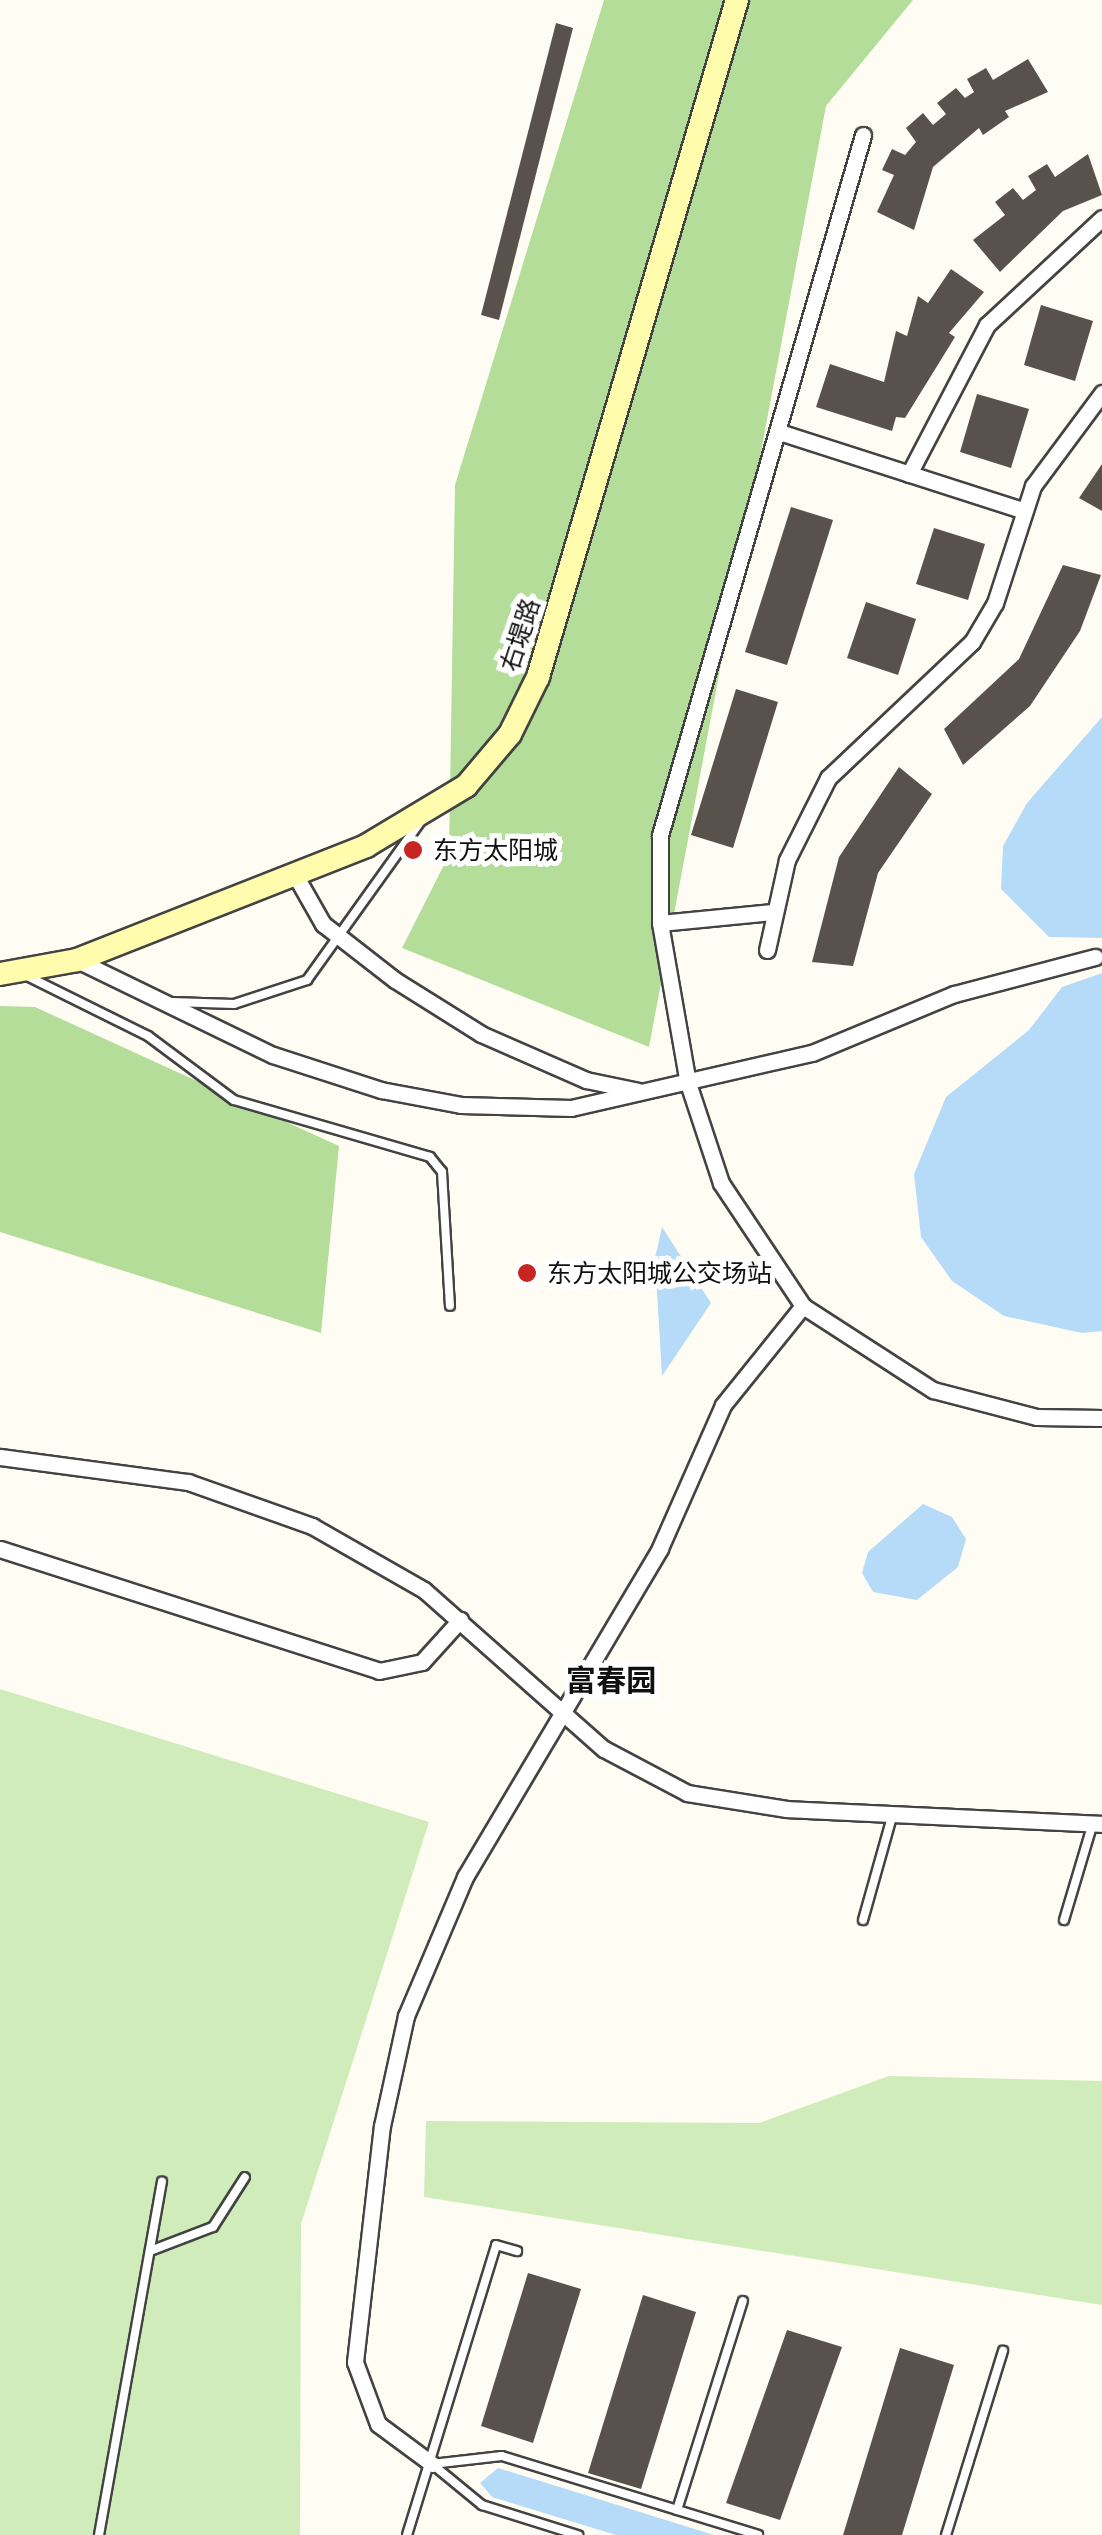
<!DOCTYPE html>
<html>
<head>
<meta charset="utf-8">
<style>
	body { margin:0 }
	#map { position:relative; width:1102px; height:2535px; overflow:hidden; background:#fffdf3; font-family:"IBM Plex Serif","Noto Sans SC",serif }
	div>[style] { position:absolute }
	.green>* { inset:0; background:#d0ecba }
	.forest>* { inset:0; background:#b3dd99 }
	.water>* { inset:0; background:#b5dbf9 }
	.building>* { inset:0; background:#59524c }
	.roads { filter:drop-shadow(2px 0 #434343) drop-shadow(-2px 0 #434343) drop-shadow(0 2px #434343) drop-shadow(0 -2px #434343) }
	.lane>* { height:8px; margin:-4px; padding:0 4px; transform-origin:4px; border-radius:4px; background:#fff }
	.street>* { height:15px; margin:-7.5px; padding:0 7.5px; transform-origin:7.5px; border-radius:7.5px; background:#fff }
	.secondary>* { height:22px; margin:-11px; padding:0 11px; transform-origin:11px; border-radius:11px; background:#fffcae }
	.dots>* { width:28px; height:28px; translate:-50% -50%; box-sizing:border-box; border:5px solid #fff; border-radius:50% }
	span { translate:-50% -50%; white-space:nowrap; text-align:center; line-height:1.15; -webkit-text-stroke:10px #fff; paint-order:stroke }
	.street-label { font-size:25px; color:#101010 }
	.poi-label { font-size:25px; color:#101010 }
	.left { translate:0 -50%; text-align:left }
	.quarter-label { font-size:30px; color:#101010; font-weight:700 }
</style>
</head>
<body>
<div id="map">
	<div class="green">
		<div style="clip-path:polygon(0 1689px,429px 1822px,301px 2224px,300px 2535px,0 2535px)"></div>
		<div style="clip-path:polygon(889px 2076px,1102px 2081px,1102px 2305px,424px 2197px,426px 2121px,759px 2123px)"></div>
	</div>
	<div class="forest">
		<div style="clip-path:polygon(604px 0,913px 0,826px 106px,649px 1047px,402px 948px,449px 855px,455px 485px)"></div>
		<div style="clip-path:polygon(0 1006px,35px 1007px,339px 1146px,321px 1333px,0 1232px)"></div>
	</div>
	<div class="water">
		<div style="clip-path:polygon(1102px 717px,1102px 938px,1049px 937px,1001px 889px,1003px 846px,1027px 803px)"></div>
		<div style="clip-path:polygon(1102px 973px,1102px 1331px,1082px 1333px,1004px 1316px,952px 1281px,921px 1237px,914px 1174px,946px 1097px,1029px 1030px,1062px 987px)"></div>
		<div style="clip-path:polygon(662px 1227px,711px 1303px,662px 1376px,655px 1258px)"></div>
		<div style="clip-path:polygon(923px 1504px,952px 1517px,966px 1539px,958px 1567px,917px 1600px,873px 1592px,862px 1573px,868px 1552px)"></div>
		<div style="clip-path:polygon(498px 2468px,714px 2535px,616px 2535px,492px 2497px,480px 2483px)"></div>
	</div>
	<div class="building">
		<div style="clip-path:polygon(556px 23px,573px 28px,499px 320px,481px 315px)"></div>
		<div style="clip-path:polygon(1028px 59px,1048px 92px,1005px 111px,1009px 117px,983px 135px,979px 128px,933px 167px,914px 230px,877px 212px,894px 175px,882px 170px,892px 149px,905px 155px,916px 142px,906px 128px,923px 113px,933px 125px,946px 114px,937px 103px,956px 88px,965px 98px,974px 92px,967px 79px,986px 68px,993px 80px)"></div>
		<div style="clip-path:polygon(1088px 154px,1102px 195px,1063px 211px,1000px 272px,973px 240px,1005px 215px,995px 202px,1013px 188px,1023px 200px,1036px 190px,1028px 176px,1047px 164px,1055px 177px)"></div>
		<div style="clip-path:polygon(951px 269px,984px 292px,949px 333px,955px 337px,905px 418px,896px 417px,892px 431px,816px 407px,830px 364px,884px 382px,896px 331px,907px 336px,918px 296px,928px 303px)"></div>
		<div style="clip-path:polygon(1041px 305px,1093px 321px,1075px 381px,1024px 365px)"></div>
		<div style="clip-path:polygon(977px 394px,1029px 409px,1011px 468px,960px 452px)"></div>
		<div style="clip-path:polygon(1102px 464px,1102px 511px,1079px 498px)"></div>
		<div style="clip-path:polygon(791px 507px,833px 520px,787px 665px,745px 652px)"></div>
		<div style="clip-path:polygon(934px 528px,985px 544px,968px 600px,916px 584px)"></div>
		<div style="clip-path:polygon(1063px 565px,1101px 575px,1080px 631px,1030px 706px,963px 765px,944px 729px,1019px 659px)"></div>
		<div style="clip-path:polygon(866px 602px,916px 619px,898px 675px,847px 658px)"></div>
		<div style="clip-path:polygon(736px 689px,778px 702px,733px 848px,691px 835px)"></div>
		<div style="clip-path:polygon(899px 767px,932px 794px,878px 873px,853px 966px,812px 962px,839px 857px)"></div>
		<div style="clip-path:polygon(528px 2273px,581px 2289px,533px 2443px,481px 2426px)"></div>
		<div style="clip-path:polygon(643px 2295px,696px 2312px,641px 2489px,588px 2473px)"></div>
		<div style="clip-path:polygon(787px 2330px,842px 2347px,780px 2520px,726px 2503px)"></div>
		<div style="clip-path:polygon(900px 2348px,954px 2365px,902px 2535px,843px 2535px)"></div>
	</div>
	<div class="roads">
		<div class="lane">
			<div style="left:25px;top:975px;width:137px;rotate:26.4deg"></div>
			<div style="left:148px;top:1036px;width:107px;rotate:36.7deg"></div>
			<div style="left:234px;top:1100px;width:204px;rotate:16.2deg"></div>
			<div style="left:430px;top:1157px;width:19px;rotate:51deg"></div>
			<div style="left:442px;top:1172px;width:134px;rotate:86.6deg"></div>
			<div style="left:172px;top:1002px;width:62px;rotate:1.8deg"></div>
			<div style="left:234px;top:1004px;width:77px;rotate:-18.2deg"></div>
			<div style="left:307px;top:980px;width:196px;rotate:-54.4deg"></div>
			<div style="left:863px;top:1920px;width:111px;rotate:-74.3deg"></div>
			<div style="left:1064px;top:1920px;width:101px;rotate:-73.4deg"></div>
			<div style="left:150px;top:2251px;width:67px;rotate:-20.9deg"></div>
			<div style="left:213px;top:2227px;width:59px;rotate:-57.4deg"></div>
			<div style="left:432px;top:2464px;width:70px;rotate:-6.5deg"></div>
			<div style="left:502px;top:2456px;width:268px;rotate:17.1deg"></div>
			<div style="left:432px;top:2464px;width:65px;rotate:39.4deg"></div>
			<div style="left:482px;top:2505px;width:101px;rotate:17.4deg"></div>
			<div style="left:677px;top:2510px;width:219px;rotate:-72.5deg"></div>
			<div style="left:99px;top:2535px;width:359px;rotate:-79.9deg"></div>
			<div style="left:407px;top:2535px;width:303px;rotate:-72.9deg"></div>
			<div style="left:496px;top:2245px;width:22px;rotate:16deg"></div>
			<div style="left:946px;top:2535px;width:193px;rotate:-72.8deg"></div>
		</div>
		<div class="street">
			<div style="left:863px;top:135px;width:729px;rotate:106.17deg"></div>
			<div style="left:660px;top:835px;width:88px;rotate:90deg"></div>
			<div style="left:660px;top:923px;width:162px;rotate:80.1deg"></div>
			<div style="left:688px;top:1083px;width:105px;rotate:71.7deg"></div>
			<div style="left:721px;top:1183px;width:148px;rotate:56.3deg"></div>
			<div style="left:803px;top:1306px;width:155px;rotate:32.9deg"></div>
			<div style="left:933px;top:1390px;width:107px;rotate:14.6deg"></div>
			<div style="left:1037px;top:1417px;width:65px;rotate:0.9deg"></div>
			<div style="left:779px;top:432px;width:255px;rotate:17.8deg"></div>
			<div style="left:909px;top:474px;width:168px;rotate:-62.4deg"></div>
			<div style="left:987px;top:325px;width:157px;rotate:-42.9deg"></div>
			<div style="left:294px;top:873px;width:59px;rotate:60.4deg"></div>
			<div style="left:323px;top:924px;width:91px;rotate:37.9deg"></div>
			<div style="left:395px;top:980px;width:102px;rotate:32.1deg"></div>
			<div style="left:481px;top:1034px;width:115px;rotate:23.7deg"></div>
			<div style="left:586px;top:1080px;width:53px;rotate:11.9deg"></div>
			<div style="left:660px;top:923px;width:113px;rotate:-5.6deg"></div>
			<div style="left:767px;top:950px;width:92px;rotate:-77.5deg"></div>
			<div style="left:787px;top:860px;width:92px;rotate:-63.4deg"></div>
			<div style="left:828px;top:778px;width:198px;rotate:-43.4deg"></div>
			<div style="left:972px;top:642px;width:45px;rotate:-59.5deg"></div>
			<div style="left:995px;top:603px;width:123px;rotate:-72deg"></div>
			<div style="left:1033px;top:486px;width:116px;rotate:-53.4deg"></div>
			<div style="left:77px;top:960px;width:218px;rotate:25.9deg"></div>
			<div style="left:273px;top:1055px;width:114px;rotate:18deg"></div>
			<div style="left:381px;top:1090px;width:81px;rotate:10.6deg"></div>
			<div style="left:461px;top:1105px;width:110px;rotate:1.6deg"></div>
			<div style="left:571px;top:1108px;width:247px;rotate:-12.9deg"></div>
			<div style="left:812px;top:1053px;width:154px;rotate:-22.6deg"></div>
			<div style="left:954px;top:994px;width:146px;rotate:-14.7deg"></div>
			<div style="left:0;top:1457px;width:190px;rotate:7.6deg"></div>
			<div style="left:188px;top:1482px;width:132px;rotate:19.5deg"></div>
			<div style="left:312px;top:1526px;width:129px;rotate:29.7deg"></div>
			<div style="left:424px;top:1590px;width:240px;rotate:41.5deg"></div>
			<div style="left:604px;top:1749px;width:94px;rotate:27.9deg"></div>
			<div style="left:687px;top:1793px;width:101px;rotate:9.1deg"></div>
			<div style="left:787px;top:1809px;width:315px;rotate:2.7deg"></div>
			<div style="left:0;top:1549px;width:398px;rotate:17.8deg"></div>
			<div style="left:379px;top:1671px;width:44px;rotate:-11.8deg"></div>
			<div style="left:422px;top:1662px;width:57px;rotate:-47.9deg"></div>
			<div style="left:432px;top:2464px;width:67px;rotate:-143.5deg"></div>
			<div style="left:378px;top:2424px;width:66px;rotate:-110.4deg"></div>
			<div style="left:355px;top:2362px;width:238px;rotate:-83.5deg"></div>
			<div style="left:382px;top:2126px;width:113px;rotate:-77.7deg"></div>
			<div style="left:406px;top:2016px;width:151px;rotate:-67deg"></div>
			<div style="left:465px;top:1877px;width:382px;rotate:-59.3deg"></div>
			<div style="left:660px;top:1548px;width:156px;rotate:-66.2deg"></div>
			<div style="left:723px;top:1405px;width:127px;rotate:-51.1deg"></div>
		</div>
		<div class="secondary">
			<div style="left:0;top:974px;width:78px;rotate:-10.3deg"></div>
			<div style="left:77px;top:960px;width:311px;rotate:-21.5deg"></div>
			<div style="left:366px;top:846px;width:117px;rotate:-31deg"></div>
			<div style="left:466px;top:786px;width:68px;rotate:-49.8deg"></div>
			<div style="left:510px;top:734px;width:64px;rotate:-63.8deg"></div>
			<div style="left:538px;top:677px;width:706px;rotate:-73.62deg"></div>
		</div>
	</div>
	<div class="dots">
		<div style="left:413px;top:850px;background:#c72521"></div>
		<div style="left:527px;top:1273px;background:#c72521"></div>
	</div>
	<div class="street-label">
		<span style="left:520px;top:635px;rotate:-72deg">右堤路</span>
	</div>
	<div class="poi-label">
		<span class="left" style="left:433px;top:850px">东方太阳城</span>
		<span class="left" style="left:547px;top:1273px">东方太阳城公交场站</span>
	</div>
	<div class="quarter-label">
		<span style="left:611px;top:1680px">富春园</span>
	</div>
</div>
</body>
</html>
